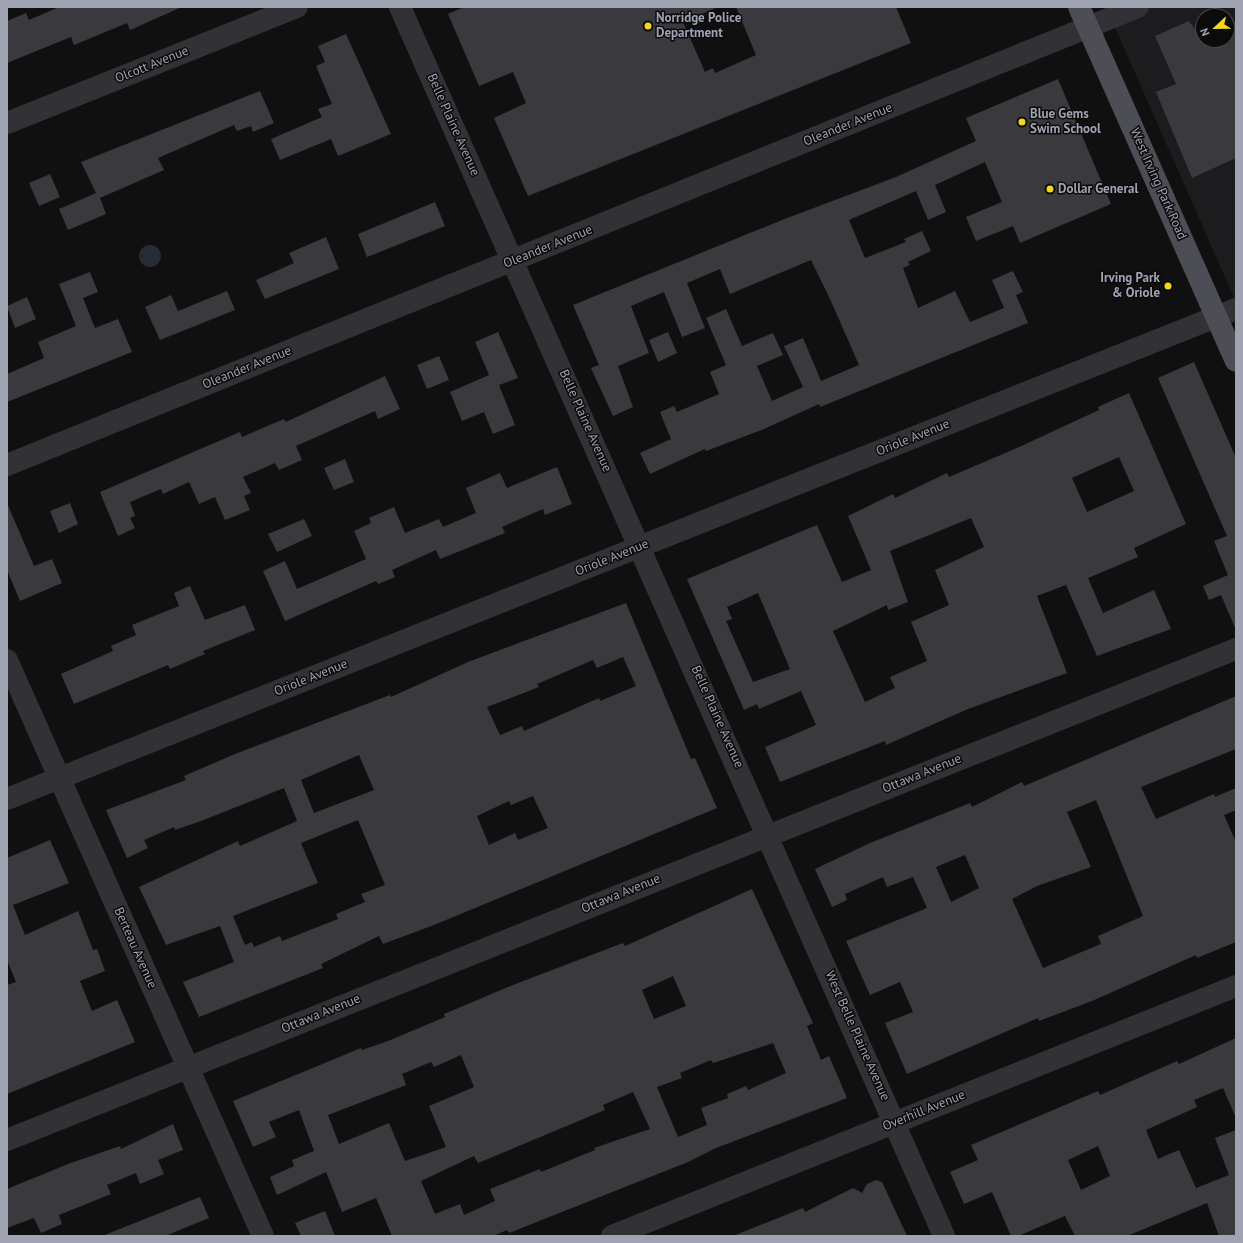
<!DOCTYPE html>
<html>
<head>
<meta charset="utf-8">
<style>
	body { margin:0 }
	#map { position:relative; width:1243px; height:1243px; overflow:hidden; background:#101011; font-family:"PT Sans",sans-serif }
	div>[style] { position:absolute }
	.built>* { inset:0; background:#1c1c1e }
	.water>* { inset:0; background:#262c35 }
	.round { border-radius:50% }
	.building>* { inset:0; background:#3a3a3e }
	.minor>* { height:22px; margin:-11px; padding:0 11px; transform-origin:11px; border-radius:11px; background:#313136 }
	.major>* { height:22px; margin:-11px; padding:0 11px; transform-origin:11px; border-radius:11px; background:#4c4d55 }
	.dots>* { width:11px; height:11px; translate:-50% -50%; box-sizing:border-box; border:2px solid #0b0b0c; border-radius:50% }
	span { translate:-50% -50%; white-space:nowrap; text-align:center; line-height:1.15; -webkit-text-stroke:3px #0b0b0c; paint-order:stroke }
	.poi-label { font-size:13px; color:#a0a3b2; font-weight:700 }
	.left { translate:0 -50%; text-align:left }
	.right { translate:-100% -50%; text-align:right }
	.street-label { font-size:13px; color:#a0a3b2 }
	.frame { position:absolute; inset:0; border:8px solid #a0a3b2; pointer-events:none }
	.north { position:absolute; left:1195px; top:8px; width:40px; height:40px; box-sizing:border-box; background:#0b0b0c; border:1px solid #47484e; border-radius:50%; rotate:248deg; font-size:11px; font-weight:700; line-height:16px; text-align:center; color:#a0a3b2 }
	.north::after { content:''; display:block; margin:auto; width:14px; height:18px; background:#f6d422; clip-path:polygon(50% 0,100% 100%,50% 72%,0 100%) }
</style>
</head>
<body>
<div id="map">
	<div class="built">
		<div style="clip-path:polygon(evenodd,1106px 7px,1236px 7px,1236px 302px,1106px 7px,1203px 16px,1227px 16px,1227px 40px,1203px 40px,1203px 16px)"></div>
	</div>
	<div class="water">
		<div class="round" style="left:139px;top:245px;width:22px;height:22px"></div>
	</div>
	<div class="building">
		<div style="clip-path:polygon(59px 7px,182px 7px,130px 30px,127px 23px,74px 45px,71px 37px,7px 63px,7px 21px,26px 13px,29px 20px)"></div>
		<div style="clip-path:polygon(464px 7px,718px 7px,683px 22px,705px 72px,713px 68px,715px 73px,756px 55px,736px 7px,896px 7px,911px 43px,528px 196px,494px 118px,526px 103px,513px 72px,479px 86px,448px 14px)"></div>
		<div style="clip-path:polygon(1189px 21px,1203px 40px,1227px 40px,1227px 26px,1236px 22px,1236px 158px,1192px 178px,1156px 92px,1176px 84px,1155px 36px)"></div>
		<div style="clip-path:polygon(346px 34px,391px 134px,338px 156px,331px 139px,280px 160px,271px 139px,322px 117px,318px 109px,332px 104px,316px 66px,325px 62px,318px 46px)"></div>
		<div style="clip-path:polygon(1058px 79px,1111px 204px,1020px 243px,1013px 226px,976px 241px,966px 217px,1002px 202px,985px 162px,935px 185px,946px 212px,928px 220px,916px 191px,849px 220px,865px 258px,906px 242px,904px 239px,922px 231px,931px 251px,908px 262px,910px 265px,903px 268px,918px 308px,955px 291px,970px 322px,1004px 308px,992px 280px,1013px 271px,1023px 292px,1016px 295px,1028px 323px,820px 407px,819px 404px,764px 429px,706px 451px,705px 449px,650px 474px,640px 453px,671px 439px,660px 412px,674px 406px,677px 412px,719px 394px,710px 372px,726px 365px,706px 318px,726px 309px,742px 346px,773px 333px,783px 355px,757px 366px,772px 401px,803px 387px,784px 346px,803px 338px,821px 381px,859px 365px,830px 299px,811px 260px,730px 294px,720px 269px,687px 283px,705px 328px,682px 337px,664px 292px,631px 306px,649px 353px,618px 366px,633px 407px,613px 416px,591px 368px,599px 365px,573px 305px,782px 220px,896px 177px,976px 141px,966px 118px)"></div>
		<div style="clip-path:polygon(260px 91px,274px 123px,253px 132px,251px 126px,237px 131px,234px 125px,158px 158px,164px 170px,100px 198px,106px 214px,68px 230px,59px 209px,96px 193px,81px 162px)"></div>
		<div style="clip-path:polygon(50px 174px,60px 197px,39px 206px,29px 183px)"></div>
		<div style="clip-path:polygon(435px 202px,445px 226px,367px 257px,358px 234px)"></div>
		<div style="clip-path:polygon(326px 237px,339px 269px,265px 299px,256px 280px,294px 263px,289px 253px)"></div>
		<div style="clip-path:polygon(90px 272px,98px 292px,83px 298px,95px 328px,118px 319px,132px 352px,7px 402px,7px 374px,44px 358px,38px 342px,76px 326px,59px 284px)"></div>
		<div style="clip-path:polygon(227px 291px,235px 310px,160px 340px,145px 307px,171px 295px,178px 311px)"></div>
		<div style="clip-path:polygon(27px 297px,36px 319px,15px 328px,7px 306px)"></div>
		<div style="clip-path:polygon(498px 332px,518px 378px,499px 385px,515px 425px,493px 434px,484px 412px,462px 421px,450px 392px,489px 375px,475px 342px)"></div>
		<div style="clip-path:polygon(668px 332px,677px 353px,658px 362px,649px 340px)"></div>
		<div style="clip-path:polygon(439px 356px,449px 380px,427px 389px,417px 365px)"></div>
		<div style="clip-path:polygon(1194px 362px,1236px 458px,1236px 630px,1221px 595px,1209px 600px,1203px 586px,1228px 575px,1214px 541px,1227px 536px,1158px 378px)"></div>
		<div style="clip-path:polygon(385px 376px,400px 409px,378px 419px,375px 411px,296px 446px,302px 460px,279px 470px,275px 463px,243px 477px,251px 493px,244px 496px,250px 510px,225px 520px,215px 497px,199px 504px,189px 482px,163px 494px,161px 489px,130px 502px,135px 516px,130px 518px,135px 528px,118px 536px,100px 492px,240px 432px,242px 437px,284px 419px,286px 422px)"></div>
		<div style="clip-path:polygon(evenodd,1129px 393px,1186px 524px,1134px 548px,1138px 557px,1088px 578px,1103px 613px,1154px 590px,1171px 629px,1097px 656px,1066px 585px,1037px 596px,1067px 673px,968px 709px,886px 745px,885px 741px,780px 782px,765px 747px,816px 725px,801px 691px,759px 709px,757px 704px,744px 710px,687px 579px,817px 525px,842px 582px,871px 570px,848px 516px,893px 494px,895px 498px,947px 473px,949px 477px,1017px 448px,1099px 410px,1098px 407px,1129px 393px,1119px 457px,1134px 491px,1087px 512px,1072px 478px,1119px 457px,1129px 393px,971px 518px,984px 547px,935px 570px,949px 605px,911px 622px,927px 661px,890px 677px,895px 688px,865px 702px,833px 631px,887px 605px,888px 610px,908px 602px,890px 551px,971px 518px,1129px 393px,758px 593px,790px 669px,753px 682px,726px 621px,732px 619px,727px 607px,758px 593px)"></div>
		<div style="clip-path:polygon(345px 459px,354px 482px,334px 490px,324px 468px)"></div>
		<div style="clip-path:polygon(557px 467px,572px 504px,545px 515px,543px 509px,502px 527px,505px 533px,440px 559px,436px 550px,392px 570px,395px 577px,378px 584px,376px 581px,285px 621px,263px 571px,285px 561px,297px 589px,366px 559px,354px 531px,371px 523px,369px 518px,394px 507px,405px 533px,439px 519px,443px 527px,476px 513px,466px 488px,500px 473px,507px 488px)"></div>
		<div style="clip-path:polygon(7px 503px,34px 566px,52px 559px,62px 583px,20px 601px,7px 570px)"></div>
		<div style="clip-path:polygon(70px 503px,78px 524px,59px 533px,50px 511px)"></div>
		<div style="clip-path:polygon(304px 519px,312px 536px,277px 552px,268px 534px)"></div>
		<div style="clip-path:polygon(190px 586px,205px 620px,245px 605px,255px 630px,203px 651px,205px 654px,170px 669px,168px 665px,74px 704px,61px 674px,113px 651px,111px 646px,136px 635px,132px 625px,179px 606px,174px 593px)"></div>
		<div style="clip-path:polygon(evenodd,626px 603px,691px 759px,695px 758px,717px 808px,434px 925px,383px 944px,379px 936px,321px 964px,323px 968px,199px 1017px,183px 982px,234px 962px,220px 926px,166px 945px,139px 887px,238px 841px,240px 846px,297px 821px,284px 788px,201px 821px,175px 830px,174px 827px,144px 840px,148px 848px,127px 858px,106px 810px,186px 780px,184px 776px,235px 754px,390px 695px,391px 697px,468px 662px,626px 603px,623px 657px,636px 686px,600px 701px,599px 698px,524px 731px,522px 726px,500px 735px,487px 707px,539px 687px,537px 684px,593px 660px,597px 668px,623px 657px,626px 603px,359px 755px,374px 790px,314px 813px,301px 780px,359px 755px,626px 603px,533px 796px,548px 828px,518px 840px,515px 833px,489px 845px,477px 816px,509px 801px,511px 805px,533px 796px,626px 603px,358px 820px,385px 885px,361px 894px,365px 902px,336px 914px,338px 919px,282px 941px,280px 936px,254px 947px,252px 942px,245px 945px,233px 916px,318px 883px,301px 843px,358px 820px)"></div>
		<div style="clip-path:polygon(evenodd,1236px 696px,1236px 749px,1141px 787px,1156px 819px,1214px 794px,1215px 797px,1236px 788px,1236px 810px,1224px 815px,1236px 842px,1236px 942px,1197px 958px,1196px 955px,1092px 1001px,1039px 1021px,1038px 1018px,907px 1074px,885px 1023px,913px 1012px,900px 982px,870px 995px,846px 941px,927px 908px,913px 877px,887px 887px,883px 877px,845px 894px,847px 900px,832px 907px,815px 869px,870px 843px,970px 803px,972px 807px,1022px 782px,1024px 786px,1236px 696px,1096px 800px,1143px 916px,1098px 936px,1101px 944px,1043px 968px,1012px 899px,1037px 886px,1091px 867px,1067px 812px,1096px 800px,1236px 696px,965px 855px,979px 888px,951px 902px,936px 867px,965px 855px)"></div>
		<div style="clip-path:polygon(50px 840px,69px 883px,13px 905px,25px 935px,78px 911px,93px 950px,97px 949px,105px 971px,80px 981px,92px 1011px,117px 1000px,135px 1042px,7px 1094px,7px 985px,16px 982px,7px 960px,7px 858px)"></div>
		<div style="clip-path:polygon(evenodd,752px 889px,813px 1023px,807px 1026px,821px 1060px,829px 1056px,847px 1098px,716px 1148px,688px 1162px,509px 1233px,507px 1230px,493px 1236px,392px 1236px,376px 1198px,342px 1212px,326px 1172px,277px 1195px,270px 1177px,294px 1166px,292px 1160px,314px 1151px,299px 1110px,269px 1122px,276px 1137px,253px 1147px,233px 1101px,361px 1048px,362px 1050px,388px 1041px,445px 1017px,444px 1014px,518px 983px,623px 943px,625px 946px,752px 889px,673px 976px,686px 1006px,654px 1019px,642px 990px,673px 976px,752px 889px,773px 1043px,786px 1073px,748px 1090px,746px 1086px,727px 1094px,728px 1098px,701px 1108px,707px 1125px,678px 1137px,657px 1087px,682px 1078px,680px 1073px,711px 1060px,713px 1063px,773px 1043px,752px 889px,461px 1055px,474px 1087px,429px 1106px,446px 1147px,405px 1161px,389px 1123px,339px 1144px,328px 1115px,406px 1085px,402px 1074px,431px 1062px,434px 1067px,461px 1055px,752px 889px,633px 1092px,650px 1129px,594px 1148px,595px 1150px,541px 1172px,540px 1169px,490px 1189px,495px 1201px,464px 1215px,460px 1204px,435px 1214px,421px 1181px,474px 1156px,478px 1163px,605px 1110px,603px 1105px,633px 1092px)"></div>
		<div style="clip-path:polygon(evenodd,1236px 1038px,1236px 1118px,1223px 1088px,1194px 1100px,1197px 1107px,1146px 1130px,1158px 1159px,1179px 1150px,1196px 1188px,1229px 1175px,1215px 1138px,1236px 1130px,1236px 1236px,1219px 1236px,1207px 1203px,1127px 1236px,1075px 1236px,1065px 1216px,1018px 1236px,1011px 1236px,992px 1192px,964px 1204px,950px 1172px,978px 1160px,971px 1145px,1098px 1091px,1100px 1095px,1177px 1061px,1179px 1064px,1236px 1038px,1098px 1146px,1110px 1176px,1081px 1190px,1068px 1160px,1098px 1146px)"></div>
		<div style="clip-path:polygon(173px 1124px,183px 1150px,158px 1160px,164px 1174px,140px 1184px,136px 1173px,107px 1185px,111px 1194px,59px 1215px,62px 1224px,41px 1233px,34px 1218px,7px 1228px,7px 1189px,68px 1164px,120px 1146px,121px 1149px)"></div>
		<div style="clip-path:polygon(876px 1180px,882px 1182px,907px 1236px,733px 1236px,803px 1208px,805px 1212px,853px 1188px,862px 1193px,867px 1184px)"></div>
		<div style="clip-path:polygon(200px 1197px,209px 1218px,165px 1236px,102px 1236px)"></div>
		<div style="clip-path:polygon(325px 1211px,335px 1236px,301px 1236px,295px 1223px)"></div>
	</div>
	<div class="minor">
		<div style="left:400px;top:7px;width:1344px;rotate:66.12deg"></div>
		<div style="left:7px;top:123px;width:312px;rotate:-21.8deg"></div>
		<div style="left:7px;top:465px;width:1220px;rotate:-22.05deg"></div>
		<div style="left:7px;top:660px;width:630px;rotate:66.04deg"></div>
		<div style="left:7px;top:799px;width:1323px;rotate:-21.74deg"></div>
		<div style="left:7px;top:1140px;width:1323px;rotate:-21.78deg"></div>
		<div style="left:612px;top:1236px;width:672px;rotate:-21.83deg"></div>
	</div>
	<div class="major">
		<div style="left:1079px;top:7px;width:387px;rotate:66.1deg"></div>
	</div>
	<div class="dots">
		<div style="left:648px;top:26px;background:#f6d422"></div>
		<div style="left:1022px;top:122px;background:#f6d422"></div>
		<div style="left:1050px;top:189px;background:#f6d422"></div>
		<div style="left:1168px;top:286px;background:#f6d422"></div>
	</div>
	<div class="poi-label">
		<span class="left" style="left:656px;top:26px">Norridge Police<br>Department</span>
		<span class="left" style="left:1030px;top:122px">Blue Gems<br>Swim School</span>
		<span class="left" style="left:1058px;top:189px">Dollar General</span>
		<span class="right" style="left:1160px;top:286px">Irving Park<br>&amp; Oriole</span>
	</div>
	<div class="street-label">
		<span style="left:152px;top:65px;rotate:-22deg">Olcott Avenue</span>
		<span style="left:453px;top:125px;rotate:66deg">Belle Plaine Avenue</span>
		<span style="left:848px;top:125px;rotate:-22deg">Oleander Avenue</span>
		<span style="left:1158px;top:184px;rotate:66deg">West Irving Park Road</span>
		<span style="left:548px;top:247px;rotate:-22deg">Oleander Avenue</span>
		<span style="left:247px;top:368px;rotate:-22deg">Oleander Avenue</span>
		<span style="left:585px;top:421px;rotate:66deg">Belle Plaine Avenue</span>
		<span style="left:913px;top:438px;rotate:-22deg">Oriole Avenue</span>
		<span style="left:612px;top:558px;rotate:-22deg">Oriole Avenue</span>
		<span style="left:311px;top:678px;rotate:-22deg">Oriole Avenue</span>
		<span style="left:717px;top:717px;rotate:66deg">Belle Plaine Avenue</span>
		<span style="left:922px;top:774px;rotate:-22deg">Ottawa Avenue</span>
		<span style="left:621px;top:894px;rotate:-22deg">Ottawa Avenue</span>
		<span style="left:135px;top:948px;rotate:66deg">Berteau Avenue</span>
		<span style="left:321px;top:1014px;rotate:-22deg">Ottawa Avenue</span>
		<span style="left:857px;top:1036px;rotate:66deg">West Belle Plaine Avenue</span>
		<span style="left:924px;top:1111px;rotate:-22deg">Overhill Avenue</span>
	</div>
	<div class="frame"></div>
	<div class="north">N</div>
</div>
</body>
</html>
